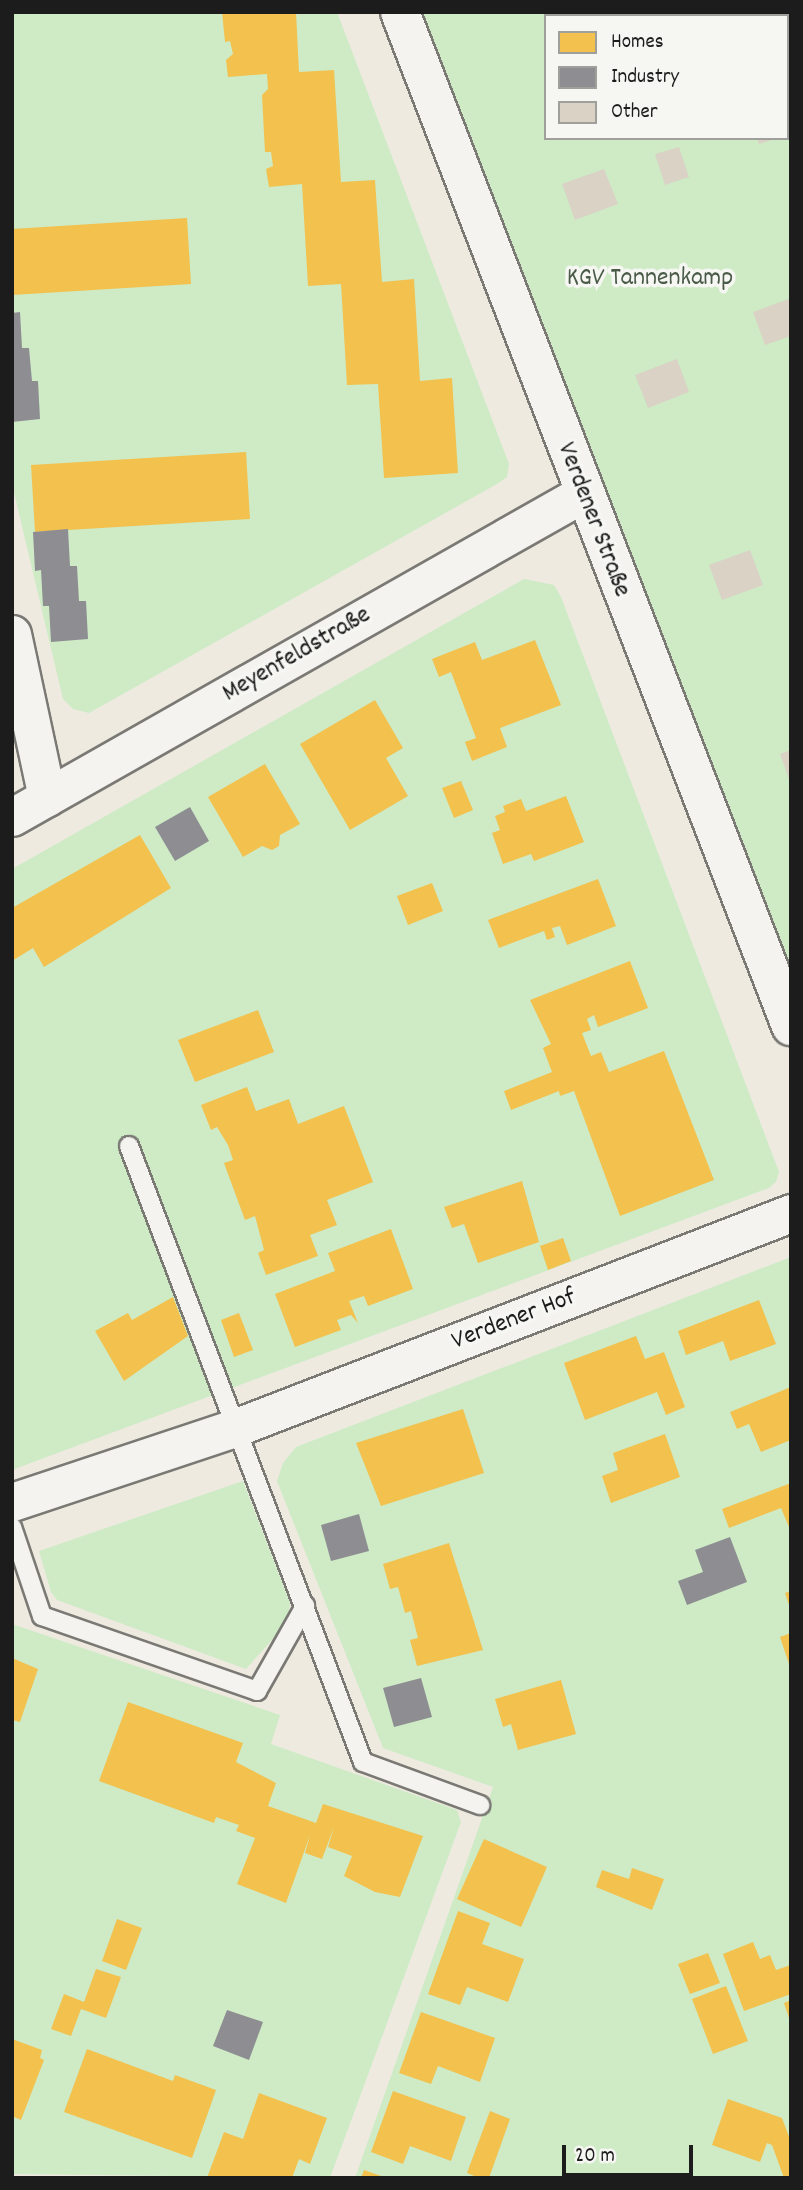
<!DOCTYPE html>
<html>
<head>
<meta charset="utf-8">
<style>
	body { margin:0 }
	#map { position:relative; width:803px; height:2190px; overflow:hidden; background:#eeeae0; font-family:Dekko,sans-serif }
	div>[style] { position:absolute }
	.green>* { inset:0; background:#ceebc6 }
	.homes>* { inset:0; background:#f2c14e }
	.industry>* { inset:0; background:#8d8d92 }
	.building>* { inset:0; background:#d9d2c5 }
	.roads { filter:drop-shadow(2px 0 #7a7974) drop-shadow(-2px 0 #7a7974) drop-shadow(0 2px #7a7974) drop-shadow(0 -2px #7a7974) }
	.lane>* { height:18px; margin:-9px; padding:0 9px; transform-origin:9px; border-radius:9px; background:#f4f3f0 }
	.street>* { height:37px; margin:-18.5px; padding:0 18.5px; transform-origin:18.5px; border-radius:18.5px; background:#f4f3f0 }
	.secondary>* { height:38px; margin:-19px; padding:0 19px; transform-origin:19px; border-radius:19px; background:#f4f3f0 }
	span { translate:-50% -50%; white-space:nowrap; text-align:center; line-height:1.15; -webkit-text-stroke:7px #f6f6f2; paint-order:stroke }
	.park-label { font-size:26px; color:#495a48 }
	.street-label { font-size:26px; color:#1c1c1c }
	.frame { position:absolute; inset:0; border:14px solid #1c1c1c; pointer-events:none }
	.legend { position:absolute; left:544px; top:14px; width:245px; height:126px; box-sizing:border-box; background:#f6f6f2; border:2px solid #9f9f9c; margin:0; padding:9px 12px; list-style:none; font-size:21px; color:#1c1c1c }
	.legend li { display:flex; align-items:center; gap:14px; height:35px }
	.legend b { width:35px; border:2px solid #9f9f9c }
	.scale { position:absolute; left:562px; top:2145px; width:131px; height:32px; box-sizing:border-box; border:4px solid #1c1c1c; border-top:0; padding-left:9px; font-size:21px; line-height:24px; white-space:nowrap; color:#1c1c1c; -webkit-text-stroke:5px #f6f6f2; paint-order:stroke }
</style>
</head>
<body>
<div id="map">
	<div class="green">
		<div style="clip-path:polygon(12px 12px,337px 12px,509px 464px,507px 477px,497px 484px,89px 713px,73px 709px,63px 699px,12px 484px)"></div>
		<div style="clip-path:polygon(evenodd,400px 12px,791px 12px,791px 1026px,400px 12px,546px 16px,787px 16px,787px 138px,546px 138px,546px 16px)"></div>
		<div style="clip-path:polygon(524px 579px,554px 585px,561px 597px,779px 1172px,776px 1182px,769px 1188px,12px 1470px,12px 869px)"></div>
		<div style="clip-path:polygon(791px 1257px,791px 2178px,355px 2178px,493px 1787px,383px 1748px,277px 1481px,283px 1463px,296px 1447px)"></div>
		<div style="clip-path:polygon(243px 1481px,290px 1603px,288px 1622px,246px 1669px,57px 1600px,51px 1592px,39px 1551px)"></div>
		<div style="clip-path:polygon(12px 1624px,280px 1715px,271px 1744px,457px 1810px,461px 1822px,330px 2178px,12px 2174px)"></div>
	</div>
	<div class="homes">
		<div style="clip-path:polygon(222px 12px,296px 12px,299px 72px,334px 70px,341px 182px,375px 180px,382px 282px,414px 279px,420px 381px,452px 378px,458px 473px,384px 478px,378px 384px,347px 385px,341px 284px,308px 286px,302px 184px,269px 187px,266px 169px,273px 166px,271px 152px,265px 152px,262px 95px,268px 89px,267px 74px,228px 77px,226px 60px,233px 54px,230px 41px,225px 42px)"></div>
		<div style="clip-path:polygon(187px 218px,191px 284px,12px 295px,12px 229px)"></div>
		<div style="clip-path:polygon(246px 452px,250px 519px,35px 532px,31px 465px)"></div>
		<div style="clip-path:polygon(535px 640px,561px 705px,500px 728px,507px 747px,472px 761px,465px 742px,476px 738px,451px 672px,439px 677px,432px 659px,475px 642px,482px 660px)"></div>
		<div style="clip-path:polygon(375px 700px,403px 748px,386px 758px,408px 796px,350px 830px,300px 744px)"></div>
		<div style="clip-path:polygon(265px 764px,300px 824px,280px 835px,279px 846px,272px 850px,262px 846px,243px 857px,208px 797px)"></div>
		<div style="clip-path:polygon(461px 781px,473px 810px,454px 818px,442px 788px)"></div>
		<div style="clip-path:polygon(566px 796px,584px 842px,534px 861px,531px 854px,503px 864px,492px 833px,500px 830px,495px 816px,505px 812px,503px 806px,521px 799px,526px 811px)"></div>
		<div style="clip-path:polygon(140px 835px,171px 888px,44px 967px,33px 948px,12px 961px,12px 908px)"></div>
		<div style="clip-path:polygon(598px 879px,616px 926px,567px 945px,560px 926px,552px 928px,555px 937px,547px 940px,544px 931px,499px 948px,488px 920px)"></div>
		<div style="clip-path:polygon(432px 883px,443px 911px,408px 925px,397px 896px)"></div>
		<div style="clip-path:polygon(630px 961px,648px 1008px,598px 1027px,594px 1015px,587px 1019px,591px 1030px,582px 1033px,591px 1056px,601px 1052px,609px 1072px,664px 1051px,714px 1180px,620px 1216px,574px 1091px,560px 1096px,559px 1091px,511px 1110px,504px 1091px,552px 1072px,543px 1048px,551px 1044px,530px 1000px)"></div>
		<div style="clip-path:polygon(258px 1010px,274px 1052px,195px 1082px,178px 1040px)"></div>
		<div style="clip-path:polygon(247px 1087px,256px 1111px,289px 1099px,298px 1124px,344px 1106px,373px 1182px,327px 1200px,337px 1225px,310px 1235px,318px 1256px,266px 1275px,258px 1253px,264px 1250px,255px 1216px,245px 1220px,224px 1163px,233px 1160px,228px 1145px,217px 1127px,211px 1130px,201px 1105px)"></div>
		<div style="clip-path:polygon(522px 1181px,539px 1242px,478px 1263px,464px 1224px,452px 1228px,444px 1207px)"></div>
		<div style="clip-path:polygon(391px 1229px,413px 1289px,368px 1306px,364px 1296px,349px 1301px,358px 1323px,351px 1315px,337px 1320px,341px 1330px,295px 1347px,275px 1294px,335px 1271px,328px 1253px)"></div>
		<div style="clip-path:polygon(563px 1238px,571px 1261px,548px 1270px,540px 1246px)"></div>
		<div style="clip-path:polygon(173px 1297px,188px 1336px,124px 1381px,95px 1331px,128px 1313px,132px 1320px)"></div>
		<div style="clip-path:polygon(759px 1300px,776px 1344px,730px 1361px,723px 1341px,686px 1355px,678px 1331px)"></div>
		<div style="clip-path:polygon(239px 1313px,253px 1350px,234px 1357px,221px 1320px)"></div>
		<div style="clip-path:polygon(636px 1336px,645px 1359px,664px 1352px,685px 1407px,666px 1415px,657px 1392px,585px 1420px,564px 1363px)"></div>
		<div style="clip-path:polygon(791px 1387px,791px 1440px,761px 1452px,749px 1424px,737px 1429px,730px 1412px)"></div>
		<div style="clip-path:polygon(463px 1409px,484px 1473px,381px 1506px,356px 1443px)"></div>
		<div style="clip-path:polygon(665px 1434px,680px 1477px,611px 1503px,602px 1476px,618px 1470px,613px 1453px)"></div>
		<div style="clip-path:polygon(791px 1483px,791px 1532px,781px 1508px,729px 1528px,722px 1509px)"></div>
		<div style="clip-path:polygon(449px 1543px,483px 1650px,417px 1666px,410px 1640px,418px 1638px,411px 1611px,405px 1613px,398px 1587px,390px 1589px,383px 1564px)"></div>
		<div style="clip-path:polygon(791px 1591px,791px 1608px,790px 1608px,785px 1593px)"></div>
		<div style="clip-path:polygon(791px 1633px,791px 1667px,790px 1667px,780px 1637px)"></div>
		<div style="clip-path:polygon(12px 1658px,38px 1669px,20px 1722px,12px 1720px)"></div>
		<div style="clip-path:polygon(561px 1680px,576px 1734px,518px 1750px,511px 1724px,503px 1727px,495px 1699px)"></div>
		<div style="clip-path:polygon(128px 1702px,243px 1743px,236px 1762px,276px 1783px,268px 1806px,316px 1823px,323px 1804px,423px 1836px,400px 1897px,375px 1892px,344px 1876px,352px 1856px,328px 1847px,334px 1827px,322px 1859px,305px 1853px,310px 1835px,286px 1903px,237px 1884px,255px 1838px,236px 1831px,239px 1825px,216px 1817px,214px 1823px,99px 1781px)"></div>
		<div style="clip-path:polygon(484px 1839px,547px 1867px,521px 1927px,457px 1899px)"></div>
		<div style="clip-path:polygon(632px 1868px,664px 1879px,652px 1910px,596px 1887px,602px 1870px,629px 1879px)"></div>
		<div style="clip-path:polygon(458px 1911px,490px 1923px,482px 1944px,524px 1959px,508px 2002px,467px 1987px,460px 2005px,428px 1994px)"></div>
		<div style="clip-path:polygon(117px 1919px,142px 1928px,126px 1970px,102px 1961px)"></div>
		<div style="clip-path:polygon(753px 1942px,760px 1959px,770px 1955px,776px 1970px,791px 1965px,791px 1994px,744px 2011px,723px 1954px)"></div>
		<div style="clip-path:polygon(708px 1953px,720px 1983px,690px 1994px,678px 1964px)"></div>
		<div style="clip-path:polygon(96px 1969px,121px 1977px,106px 2018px,81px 2009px,71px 2036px,51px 2029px,64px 1994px,84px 2002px)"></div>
		<div style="clip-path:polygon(726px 1986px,748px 2041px,713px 2054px,692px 1999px)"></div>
		<div style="clip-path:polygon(791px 2000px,791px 2021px,790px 2021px,784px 2003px)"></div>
		<div style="clip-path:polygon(421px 2012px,495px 2038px,480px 2082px,438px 2066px,431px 2084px,399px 2073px)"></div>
		<div style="clip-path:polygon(12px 2039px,42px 2050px,40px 2058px,44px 2060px,21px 2120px,12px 2116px)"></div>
		<div style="clip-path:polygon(87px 2049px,173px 2081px,175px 2075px,216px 2090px,192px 2158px,64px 2112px)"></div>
		<div style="clip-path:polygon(393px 2091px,466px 2117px,451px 2161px,410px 2146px,403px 2164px,371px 2152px)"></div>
		<div style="clip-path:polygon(259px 2093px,327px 2118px,310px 2164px,299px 2159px,292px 2178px,207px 2178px,224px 2132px,243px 2139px)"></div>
		<div style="clip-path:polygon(728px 2099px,782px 2118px,791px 2142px,791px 2178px,784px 2178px,772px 2145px,767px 2143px,760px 2162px,712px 2145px)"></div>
		<div style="clip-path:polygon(490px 2111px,510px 2119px,489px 2178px,479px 2178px,467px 2173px)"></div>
		<div style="clip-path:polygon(364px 2170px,384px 2177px,384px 2178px,361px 2178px)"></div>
	</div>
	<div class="industry">
		<div style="clip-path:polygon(20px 312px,22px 348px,29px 348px,32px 381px,38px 381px,40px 419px,12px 422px,12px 313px)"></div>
		<div style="clip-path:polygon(68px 529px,70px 566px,77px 566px,79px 601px,86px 601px,88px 639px,51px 642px,49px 606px,43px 606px,41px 570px,35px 571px,33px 532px)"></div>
		<div style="clip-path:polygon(190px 807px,209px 841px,175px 861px,155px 827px)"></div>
		<div style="clip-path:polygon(359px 1514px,369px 1551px,331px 1561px,321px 1525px)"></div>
		<div style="clip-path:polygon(730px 1537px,747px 1582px,687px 1605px,678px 1581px,703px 1572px,695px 1550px)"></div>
		<div style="clip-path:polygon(421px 1678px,432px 1717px,394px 1727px,383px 1688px)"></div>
		<div style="clip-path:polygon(227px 2010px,263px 2022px,249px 2060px,213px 2046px)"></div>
	</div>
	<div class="building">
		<div style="clip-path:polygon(787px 96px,791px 105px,787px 134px)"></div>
		<div style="clip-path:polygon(757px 138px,775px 138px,775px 139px,759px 144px)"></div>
		<div style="clip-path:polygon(679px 147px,689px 177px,665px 185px,655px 154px)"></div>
		<div style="clip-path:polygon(604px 169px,618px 204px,575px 220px,562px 184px)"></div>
		<div style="clip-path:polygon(791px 298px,791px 336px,765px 345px,753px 312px)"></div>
		<div style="clip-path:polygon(677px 359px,689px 392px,648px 408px,635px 375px)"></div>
		<div style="clip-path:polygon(750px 550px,763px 585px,722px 600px,709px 565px)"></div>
		<div style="clip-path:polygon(791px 750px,791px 782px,790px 782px,780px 754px)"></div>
	</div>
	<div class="roads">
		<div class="lane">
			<div style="left:129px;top:1146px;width:659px;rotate:69.2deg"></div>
			<div style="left:363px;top:1762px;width:125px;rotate:20.2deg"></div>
			<div style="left:12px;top:1527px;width:94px;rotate:71.4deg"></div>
			<div style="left:42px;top:1616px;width:228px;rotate:19.2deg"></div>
			<div style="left:257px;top:1691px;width:98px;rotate:-60.5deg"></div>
		</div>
		<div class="street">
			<div style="left:12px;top:634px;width:167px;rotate:77.9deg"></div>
			<div style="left:12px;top:817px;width:655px;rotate:-29.54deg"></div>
			<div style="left:12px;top:1502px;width:237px;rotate:-18.4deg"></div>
			<div style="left:237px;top:1427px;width:594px;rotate:-21.12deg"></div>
		</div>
		<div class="secondary">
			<div style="left:400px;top:12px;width:1087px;rotate:68.91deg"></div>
		</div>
	</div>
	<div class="park-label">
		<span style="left:650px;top:279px">KGV Tannenkamp</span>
	</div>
	<div class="street-label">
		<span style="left:593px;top:520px;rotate:69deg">Verdener Straße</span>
		<span style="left:297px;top:655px;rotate:-30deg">Meyenfeldstraße</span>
		<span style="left:514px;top:1320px;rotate:-21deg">Verdener Hof</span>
	</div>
	<div class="frame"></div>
	<ul class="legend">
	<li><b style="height:19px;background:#f2c14e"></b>Homes</li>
	<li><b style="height:19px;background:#8d8d92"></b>Industry</li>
	<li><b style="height:19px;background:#d9d2c5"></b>Other</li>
	</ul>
	<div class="scale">20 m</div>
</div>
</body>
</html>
